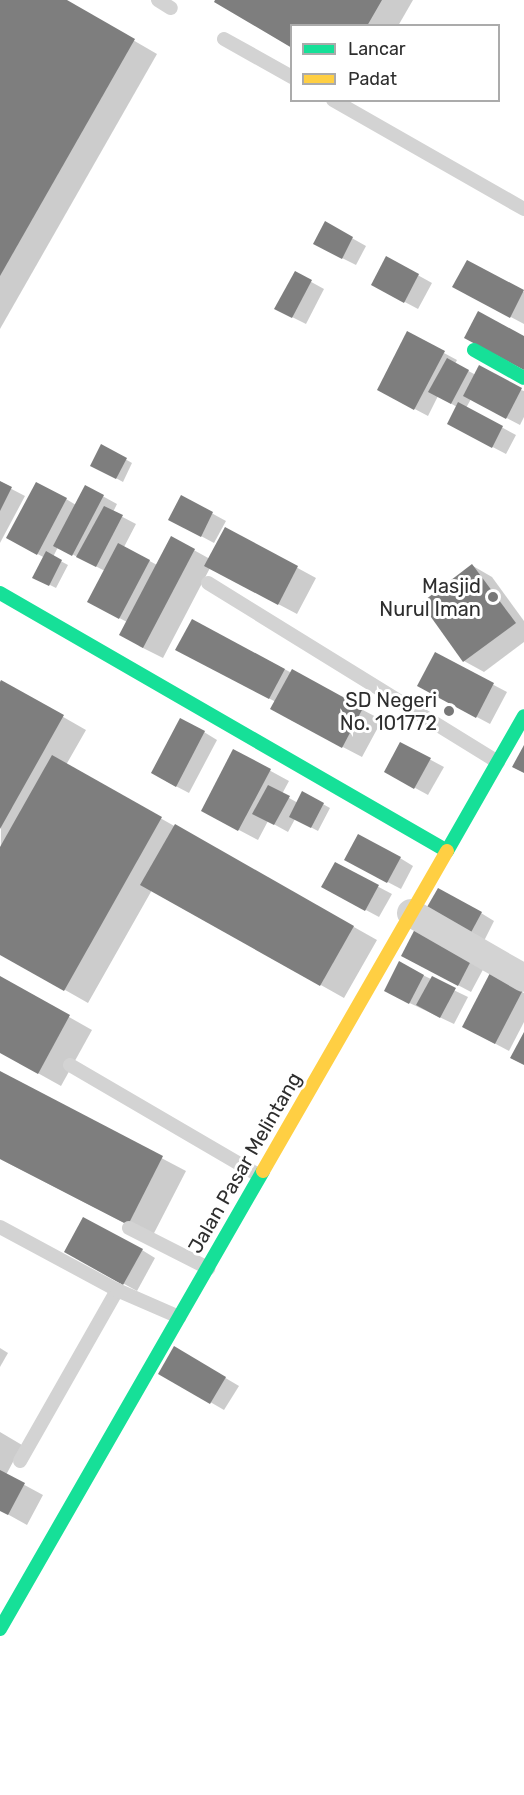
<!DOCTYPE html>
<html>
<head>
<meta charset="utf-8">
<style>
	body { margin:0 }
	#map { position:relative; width:524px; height:1795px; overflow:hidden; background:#fff; font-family:Rubik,sans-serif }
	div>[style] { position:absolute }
	.shadow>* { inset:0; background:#0003 }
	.building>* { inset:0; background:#7e7e7e }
	.lane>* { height:14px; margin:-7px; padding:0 7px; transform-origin:7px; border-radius:7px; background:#d3d3d3 }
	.street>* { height:28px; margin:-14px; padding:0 14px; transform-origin:14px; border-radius:14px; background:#d3d3d3 }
	.fast>* { height:14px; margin:-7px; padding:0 7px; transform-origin:7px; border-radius:7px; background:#16e098 }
	.slow>* { height:14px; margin:-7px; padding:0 7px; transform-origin:7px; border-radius:7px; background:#ffcf43 }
	.dots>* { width:16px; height:16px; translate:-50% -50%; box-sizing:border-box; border:3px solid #fff; border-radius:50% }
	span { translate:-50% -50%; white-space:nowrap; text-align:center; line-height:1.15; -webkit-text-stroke:6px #fff; paint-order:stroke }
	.poi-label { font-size:20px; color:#2e2e2e }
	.right { translate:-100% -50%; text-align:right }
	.street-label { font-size:20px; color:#2e2e2e }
	.legend { position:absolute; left:290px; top:24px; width:210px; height:78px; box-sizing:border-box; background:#fff; border:2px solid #ababab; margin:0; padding:8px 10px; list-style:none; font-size:18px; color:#2e2e2e }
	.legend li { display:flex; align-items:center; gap:12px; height:30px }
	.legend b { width:30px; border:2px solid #ababab }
</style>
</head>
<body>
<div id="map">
	<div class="shadow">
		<div style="clip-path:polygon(0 0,64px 0,157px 54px,0 329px)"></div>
		<div style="clip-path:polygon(217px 0,413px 0,398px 26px,292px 26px)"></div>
		<div style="clip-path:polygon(325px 223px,366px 246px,356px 265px,328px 251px)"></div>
		<div style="clip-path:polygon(387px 258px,432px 283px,418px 309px,386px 292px)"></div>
		<div style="clip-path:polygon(467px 262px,524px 292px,524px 324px,467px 294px)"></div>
		<div style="clip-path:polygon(295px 273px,324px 289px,306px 324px,290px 316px)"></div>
		<div style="clip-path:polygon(444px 353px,457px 360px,455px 364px,476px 375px,524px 391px,524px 417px,520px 425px,471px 399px,466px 408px,516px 435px,506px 454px,462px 431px,457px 407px,438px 396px,428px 416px,392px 397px)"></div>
		<div style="clip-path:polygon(102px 446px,132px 463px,123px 482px,92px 465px)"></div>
		<div style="clip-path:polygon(0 483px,25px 496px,0 543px)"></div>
		<div style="clip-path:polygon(86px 487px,117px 504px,113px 512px,136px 524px,124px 547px,157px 565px,172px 538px,210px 559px,226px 529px,316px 578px,297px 614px,210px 568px,163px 658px,139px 646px,127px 622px,102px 609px,105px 571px,58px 547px,53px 557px,68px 565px,56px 588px,34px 577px,45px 558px,21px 545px,66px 499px,76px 505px)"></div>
		<div style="clip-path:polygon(182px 497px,226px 521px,214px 543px,184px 527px)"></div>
		<div style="clip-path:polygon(473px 566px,492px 577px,524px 621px,524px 642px,484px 672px,464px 661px)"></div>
		<div style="clip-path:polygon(192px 621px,382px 720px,362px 757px,291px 720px,276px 702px,196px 660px)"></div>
		<div style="clip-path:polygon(435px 654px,507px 692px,490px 724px,432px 693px)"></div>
		<div style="clip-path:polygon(2px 682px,86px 730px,66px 765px,377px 940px,344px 998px,152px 890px,88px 1003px,0 953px)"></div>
		<div style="clip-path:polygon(204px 732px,217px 740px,189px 793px,166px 781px)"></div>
		<div style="clip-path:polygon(401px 744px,444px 767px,428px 795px,386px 772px)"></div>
		<div style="clip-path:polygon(234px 751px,289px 781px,282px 794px,298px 803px,303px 793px,330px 808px,318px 831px,295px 819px,288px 832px,268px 821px,258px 840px,222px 821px)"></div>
		<div style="clip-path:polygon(400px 858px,413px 866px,401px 889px,359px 867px)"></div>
		<div style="clip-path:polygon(335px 864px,392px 894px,379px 917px,336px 894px)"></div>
		<div style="clip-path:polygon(481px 913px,494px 921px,482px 945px,439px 921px)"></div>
		<div style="clip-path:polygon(418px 927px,486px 964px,471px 992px,416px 963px)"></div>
		<div style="clip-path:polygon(400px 964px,468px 997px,454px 1024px,399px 998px)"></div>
		<div style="clip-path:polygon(491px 975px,524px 993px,524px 1022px,509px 1051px,477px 1034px)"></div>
		<div style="clip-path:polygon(0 978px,92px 1030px,61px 1086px,0 1052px)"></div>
		<div style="clip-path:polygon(0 1073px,186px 1171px,152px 1237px,0 1159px)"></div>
		<div style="clip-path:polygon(142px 1250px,155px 1258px,137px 1291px,79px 1259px)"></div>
		<div style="clip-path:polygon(0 1348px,8px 1353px,0 1367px)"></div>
		<div style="clip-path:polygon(175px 1348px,239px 1386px,224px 1410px,160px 1373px)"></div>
		<div style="clip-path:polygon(0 1432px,22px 1445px,6px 1475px,43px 1495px,27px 1525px,0 1510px)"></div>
	</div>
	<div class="building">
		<div style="clip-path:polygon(0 0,67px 0,135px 39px,0 276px)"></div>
		<div style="clip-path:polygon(215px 0,382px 0,367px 26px,292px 26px,292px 48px,214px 2px)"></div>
		<div style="clip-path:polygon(325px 221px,353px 237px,342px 259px,313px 244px)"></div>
		<div style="clip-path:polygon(386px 256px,419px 274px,404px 303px,371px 285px)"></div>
		<div style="clip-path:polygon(467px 260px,524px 290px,510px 318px,452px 287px)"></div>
		<div style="clip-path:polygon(295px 271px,312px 280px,292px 318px,274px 309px)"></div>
		<div style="clip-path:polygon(478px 311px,524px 336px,524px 370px,464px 338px)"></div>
		<div style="clip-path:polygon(407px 331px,445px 351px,414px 410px,377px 390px)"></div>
		<div style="clip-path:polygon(447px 358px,469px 370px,451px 404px,428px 392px)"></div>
		<div style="clip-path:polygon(479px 365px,522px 388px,506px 419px,463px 396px)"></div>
		<div style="clip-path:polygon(458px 402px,503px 426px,492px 448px,447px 424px)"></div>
		<div style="clip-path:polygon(101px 444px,127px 458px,116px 479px,90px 466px)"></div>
		<div style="clip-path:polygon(0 481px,12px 487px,0 511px)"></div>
		<div style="clip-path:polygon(36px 482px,67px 498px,37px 555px,6px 538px)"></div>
		<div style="clip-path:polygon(85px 485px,104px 495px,72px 556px,53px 546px)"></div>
		<div style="clip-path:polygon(181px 495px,213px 512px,201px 537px,168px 520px)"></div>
		<div style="clip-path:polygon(104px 506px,123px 515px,96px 567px,76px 557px)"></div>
		<div style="clip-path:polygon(225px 527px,298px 566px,278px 605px,204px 566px)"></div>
		<div style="clip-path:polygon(171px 536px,195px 549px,143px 648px,119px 635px)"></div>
		<div style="clip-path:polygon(118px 543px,150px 560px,119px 619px,87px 602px)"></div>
		<div style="clip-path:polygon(46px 551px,62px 560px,49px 586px,32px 578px)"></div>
		<div style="clip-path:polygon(472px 564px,516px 623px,463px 662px,421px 603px)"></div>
		<div style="clip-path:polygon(192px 619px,285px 669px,269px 699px,175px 650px)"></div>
		<div style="clip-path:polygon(435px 652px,494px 683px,476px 718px,417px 686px)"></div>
		<div style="clip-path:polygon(292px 669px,363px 708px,342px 748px,270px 709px)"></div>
		<div style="clip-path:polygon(1px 680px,64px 715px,0 829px,0 682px)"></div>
		<div style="clip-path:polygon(180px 718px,205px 731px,176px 787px,151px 773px)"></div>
		<div style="clip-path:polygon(400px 742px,431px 758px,414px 789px,384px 772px)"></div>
		<div style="clip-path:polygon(524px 745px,524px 773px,512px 767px)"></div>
		<div style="clip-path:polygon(233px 749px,271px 769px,238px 831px,201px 811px)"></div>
		<div style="clip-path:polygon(52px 755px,162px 817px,64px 991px,0 955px,0 847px)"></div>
		<div style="clip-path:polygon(268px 785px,290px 796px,274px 825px,252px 814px)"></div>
		<div style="clip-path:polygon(302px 791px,324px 803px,311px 828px,289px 817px)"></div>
		<div style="clip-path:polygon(175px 824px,354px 926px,320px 986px,140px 885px)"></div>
		<div style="clip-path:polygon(358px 834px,401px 857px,387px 883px,344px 860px)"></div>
		<div style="clip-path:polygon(335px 862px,379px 885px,365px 911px,321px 887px)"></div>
		<div style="clip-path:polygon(438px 888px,482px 912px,468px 938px,423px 914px)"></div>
		<div style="clip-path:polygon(417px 925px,474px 955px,458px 986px,401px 956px)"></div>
		<div style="clip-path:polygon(399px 961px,424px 975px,409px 1004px,384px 991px)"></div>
		<div style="clip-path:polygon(490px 973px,523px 990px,495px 1044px,462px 1027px)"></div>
		<div style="clip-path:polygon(0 976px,70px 1015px,38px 1074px,0 1053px)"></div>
		<div style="clip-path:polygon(432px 976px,456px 988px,440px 1018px,416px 1005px)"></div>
		<div style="clip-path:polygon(524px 1032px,524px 1065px,510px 1058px)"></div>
		<div style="clip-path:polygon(0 1071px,163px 1156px,128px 1225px,0 1159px)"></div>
		<div style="clip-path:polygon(83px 1217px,143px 1249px,123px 1285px,64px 1252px)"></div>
		<div style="clip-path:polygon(174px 1346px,226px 1377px,210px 1404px,158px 1374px)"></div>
		<div style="clip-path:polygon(0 1470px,25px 1483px,8px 1515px,0 1511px)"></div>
	</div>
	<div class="lane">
		<div style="left:158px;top:0;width:15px;rotate:32deg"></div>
		<div style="left:224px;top:39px;width:78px;rotate:29.2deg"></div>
		<div style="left:333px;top:100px;width:220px;rotate:29.7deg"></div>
		<div style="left:208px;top:583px;width:341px;rotate:31.7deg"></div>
		<div style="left:70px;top:1065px;width:220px;rotate:30.3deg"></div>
		<div style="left:0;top:1227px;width:133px;rotate:28.3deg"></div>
		<div style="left:129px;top:1228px;width:89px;rotate:26.9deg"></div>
		<div style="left:20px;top:1461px;width:197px;rotate:-60.4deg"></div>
		<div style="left:117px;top:1290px;width:68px;rotate:23.5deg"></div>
	</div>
	<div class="street">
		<div style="left:411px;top:913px;width:130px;rotate:29.9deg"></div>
	</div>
	<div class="fast">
		<div style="left:474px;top:350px;width:57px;rotate:29.2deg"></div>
		<div style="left:0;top:593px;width:516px;rotate:29.99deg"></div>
		<div style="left:447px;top:851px;width:155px;rotate:-60.3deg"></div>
		<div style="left:0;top:1629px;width:528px;rotate:-60.13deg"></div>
	</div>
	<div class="slow">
		<div style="left:263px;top:1171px;width:369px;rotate:-60.1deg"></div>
	</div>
	<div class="dots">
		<div style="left:493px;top:597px;background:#777"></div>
		<div style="left:449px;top:711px;background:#777"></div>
	</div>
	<div class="poi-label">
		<span class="right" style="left:481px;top:598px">Masjid<br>Nurul Iman</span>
		<span class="right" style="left:437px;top:712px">SD Negeri<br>No. 101772</span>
	</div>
	<div class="street-label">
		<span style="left:245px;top:1163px;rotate:-60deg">Jalan Pasar Melintang</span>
	</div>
	<ul class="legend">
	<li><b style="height:8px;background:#16e098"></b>Lancar</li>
	<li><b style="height:8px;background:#ffcf43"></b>Padat</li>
	</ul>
</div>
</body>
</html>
